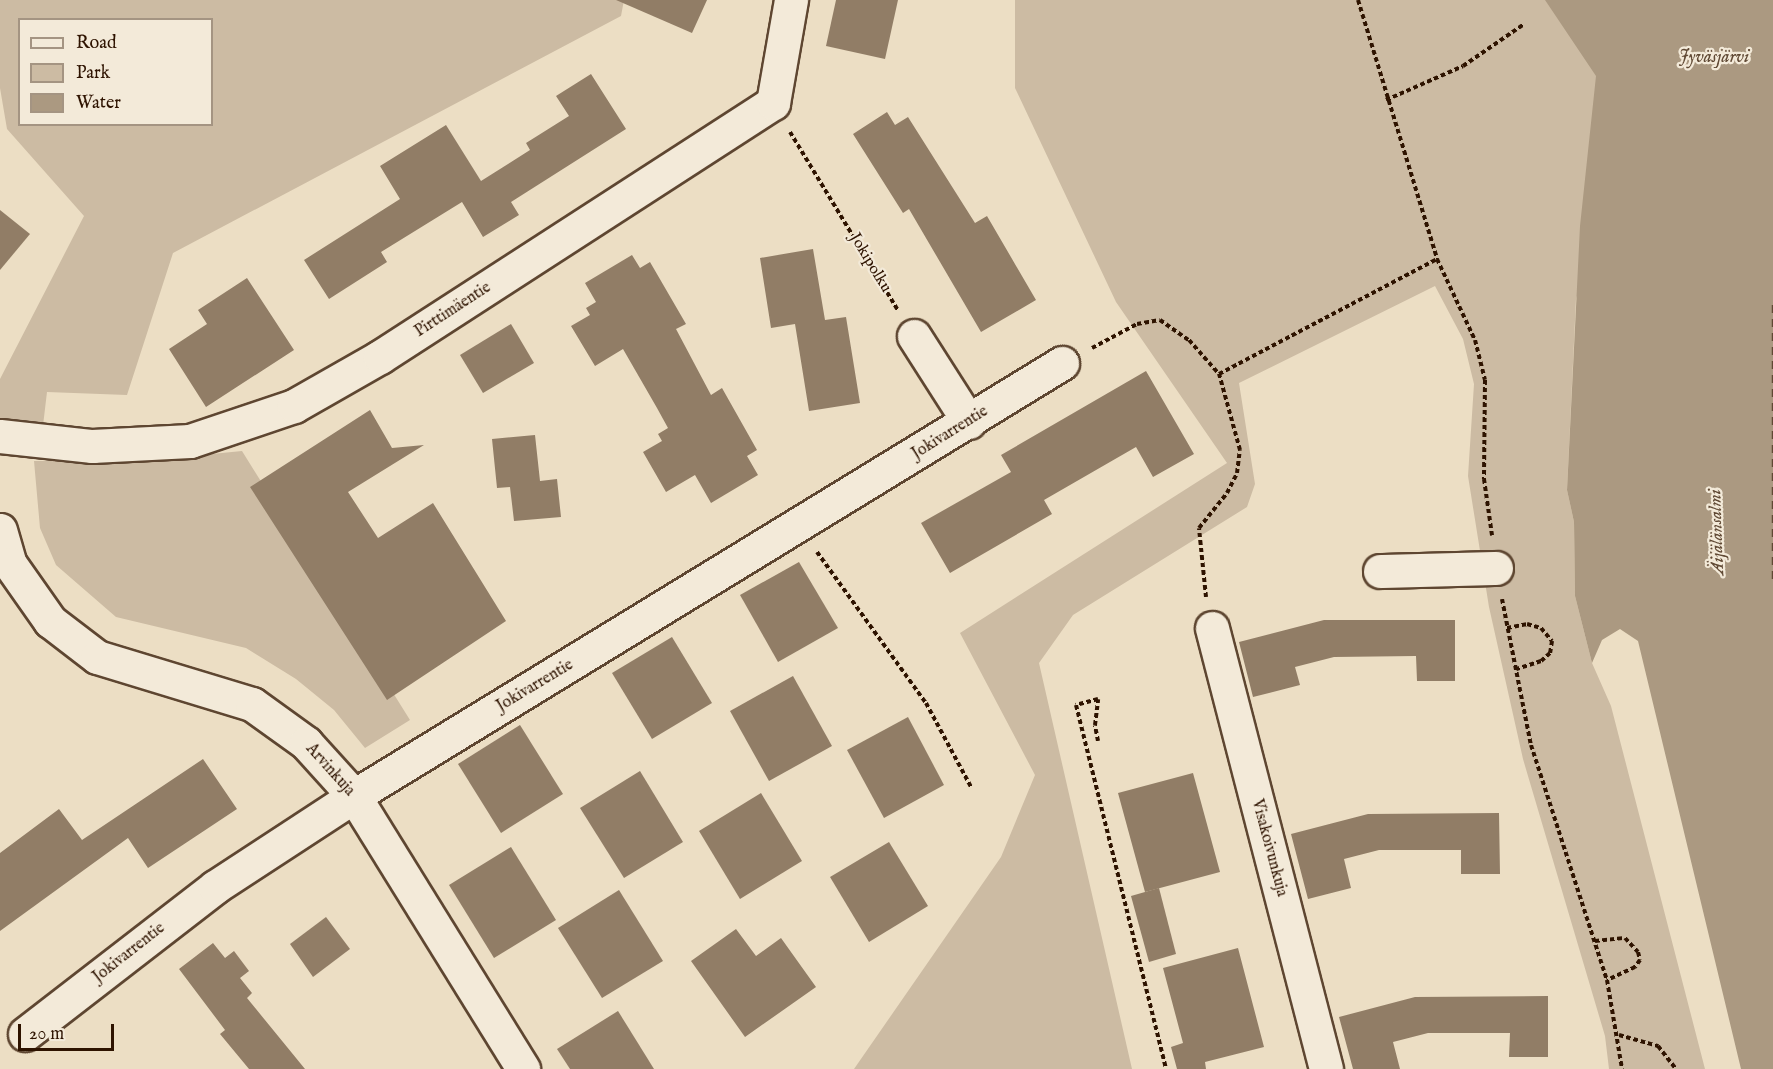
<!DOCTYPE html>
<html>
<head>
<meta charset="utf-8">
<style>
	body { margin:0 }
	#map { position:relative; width:1773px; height:1069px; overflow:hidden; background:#ecdec4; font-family:"IM FELL English",serif }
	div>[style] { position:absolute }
	.green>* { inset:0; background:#ccbba3 }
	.water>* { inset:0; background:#ab9981 }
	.ferry>* { height:1.5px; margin-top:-0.75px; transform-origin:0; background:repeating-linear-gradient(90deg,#604934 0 8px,transparent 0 14px) }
	.building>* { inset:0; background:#917d66 }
	.path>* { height:4px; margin-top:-2px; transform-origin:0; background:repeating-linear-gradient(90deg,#2e1300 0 4.5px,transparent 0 7.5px) }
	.roads { filter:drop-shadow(2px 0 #5e4631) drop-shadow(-2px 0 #5e4631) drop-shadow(0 2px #5e4631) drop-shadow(0 -2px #5e4631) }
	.minor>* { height:33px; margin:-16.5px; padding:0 16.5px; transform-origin:16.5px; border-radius:16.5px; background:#f3ead9 }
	span { translate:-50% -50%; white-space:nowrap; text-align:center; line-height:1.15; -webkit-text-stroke:4.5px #f3ead9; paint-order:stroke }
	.street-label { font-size:16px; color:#2e1300 }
	.water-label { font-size:18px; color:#604934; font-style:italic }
	.legend { position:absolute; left:18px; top:18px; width:195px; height:108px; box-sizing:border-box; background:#f3ead9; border:2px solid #a49482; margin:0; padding:8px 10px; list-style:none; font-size:18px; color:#2e1300 }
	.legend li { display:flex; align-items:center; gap:12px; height:30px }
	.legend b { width:30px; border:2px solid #a49482 }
	.scale { position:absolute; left:18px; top:1024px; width:96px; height:27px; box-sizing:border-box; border:3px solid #2e1300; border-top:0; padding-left:8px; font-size:18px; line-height:21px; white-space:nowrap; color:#2e1300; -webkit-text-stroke:4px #f3ead9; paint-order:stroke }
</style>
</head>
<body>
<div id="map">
	<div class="green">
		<div style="clip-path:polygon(evenodd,0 0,624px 0,621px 16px,173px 253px,127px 395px,47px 392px,42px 434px,0 425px,0 379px,84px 216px,7px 129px,0 88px,0 0,20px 20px,212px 20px,212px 124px,20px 124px,20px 20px)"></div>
		<div style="clip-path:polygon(1015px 0,1665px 0,1576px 299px,1567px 490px,1574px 522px,1575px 596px,1592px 663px,1611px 706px,1705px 1069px,1609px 1069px,1605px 1036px,1523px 759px,1489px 607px,1468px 476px,1474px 384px,1463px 339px,1435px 286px,1239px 383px,1255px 484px,1247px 507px,1073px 615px,1039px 663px,1132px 1069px,854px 1069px,1001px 857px,1035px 775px,960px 633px,1227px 463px,1116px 302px,1015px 88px)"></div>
		<div style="clip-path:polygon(242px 451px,410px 720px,365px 748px,334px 710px,296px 679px,246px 648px,116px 617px,56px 565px,40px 528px,34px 461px,141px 461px)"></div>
	</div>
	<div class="water">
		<div style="clip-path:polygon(1545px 0,1773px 0,1773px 1069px,1741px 1069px,1638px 641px,1620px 629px,1602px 640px,1592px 663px,1575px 596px,1574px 522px,1567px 490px,1580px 226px,1596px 76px)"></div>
	</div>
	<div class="ferry">
		<div style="left:1773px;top:305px;width:276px;rotate:90deg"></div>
	</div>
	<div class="building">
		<div style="clip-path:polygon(616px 0,707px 0,692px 33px)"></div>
		<div style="clip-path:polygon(836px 0,898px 0,885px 59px,826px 46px)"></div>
		<div style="clip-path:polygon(591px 74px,626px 129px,511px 202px,519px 215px,483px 237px,462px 202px,381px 252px,387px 262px,329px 299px,304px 260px,400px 199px,380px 166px,446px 125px,481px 181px,530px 150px,526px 143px,569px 116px,556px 96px)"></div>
		<div style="clip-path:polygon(887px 112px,895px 125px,908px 117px,975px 223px,987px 216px,1036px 300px,981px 332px,909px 209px,903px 213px,853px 134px)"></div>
		<div style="clip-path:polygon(0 210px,30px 234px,0 270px)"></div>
		<div style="clip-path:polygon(813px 249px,825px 320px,846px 317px,860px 403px,809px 411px,795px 324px,771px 328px,760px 258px)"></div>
		<div style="clip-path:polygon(632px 255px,640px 268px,650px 262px,686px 324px,676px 329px,711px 395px,722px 388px,757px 450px,747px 456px,758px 475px,711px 503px,695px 475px,666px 492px,643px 452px,662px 441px,658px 434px,668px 428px,657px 408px,623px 349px,595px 366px,571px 326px,590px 315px,586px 308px,596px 302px,585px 283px)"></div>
		<div style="clip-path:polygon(247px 278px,294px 350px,206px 407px,169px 349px,207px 324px,198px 310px)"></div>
		<div style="clip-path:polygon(511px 324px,534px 363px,483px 393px,460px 355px)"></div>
		<div style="clip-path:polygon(1146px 371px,1194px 454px,1153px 477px,1136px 447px,1044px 500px,1052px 514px,950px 573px,921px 523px,1011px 472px,1001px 455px)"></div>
		<div style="clip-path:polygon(370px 410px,392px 448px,424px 445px,348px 492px,378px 538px,433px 503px,506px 621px,387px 700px,250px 487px)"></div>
		<div style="clip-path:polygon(535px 435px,540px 481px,557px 479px,561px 517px,514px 521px,510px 487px,497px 488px,492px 439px)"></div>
		<div style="clip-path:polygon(799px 562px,838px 628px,778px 662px,740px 595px)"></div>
		<div style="clip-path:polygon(1324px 620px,1455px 620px,1455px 681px,1417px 681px,1416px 656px,1334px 657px,1295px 667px,1300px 685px,1253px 697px,1239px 642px)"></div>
		<div style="clip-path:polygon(672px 637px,712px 703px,652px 739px,612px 673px)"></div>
		<div style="clip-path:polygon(793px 676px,832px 746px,769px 781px,730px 711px)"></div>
		<div style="clip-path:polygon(908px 717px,944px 785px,884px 818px,847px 750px)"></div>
		<div style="clip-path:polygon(520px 725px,563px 794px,501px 833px,458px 764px)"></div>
		<div style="clip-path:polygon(203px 759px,237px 809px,148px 868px,128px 838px,0 931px,0 853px,59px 809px,82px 840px)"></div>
		<div style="clip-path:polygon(640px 771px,683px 842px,624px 878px,580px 808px)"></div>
		<div style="clip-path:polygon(1193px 773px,1220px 872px,1145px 892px,1118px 793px)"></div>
		<div style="clip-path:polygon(761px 793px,802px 861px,740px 899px,699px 831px)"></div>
		<div style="clip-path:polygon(1499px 813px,1500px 874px,1461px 874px,1461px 850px,1379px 850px,1344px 859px,1351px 888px,1308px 899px,1291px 834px,1368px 814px)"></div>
		<div style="clip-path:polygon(889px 842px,928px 906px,869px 942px,830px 877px)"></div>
		<div style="clip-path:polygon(511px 847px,556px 920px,494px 958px,449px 885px)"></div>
		<div style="clip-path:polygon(1159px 888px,1176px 954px,1149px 962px,1131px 896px)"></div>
		<div style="clip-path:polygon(619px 890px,663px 961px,602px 998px,558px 928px)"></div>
		<div style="clip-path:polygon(326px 917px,350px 949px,313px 977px,290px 944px)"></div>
		<div style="clip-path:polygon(736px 929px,756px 956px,781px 938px,816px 987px,745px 1037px,691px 961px)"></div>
		<div style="clip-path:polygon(213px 943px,225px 958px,234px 951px,249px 971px,240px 978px,252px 993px,247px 998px,305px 1069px,249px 1069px,220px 1034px,225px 1030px,179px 969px)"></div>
		<div style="clip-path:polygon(1238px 948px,1264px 1047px,1205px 1062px,1206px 1069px,1177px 1069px,1171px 1047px,1183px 1043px,1163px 968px)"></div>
		<div style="clip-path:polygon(1548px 996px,1548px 1057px,1509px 1057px,1510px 1033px,1428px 1033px,1393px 1042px,1400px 1069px,1353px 1069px,1339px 1017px,1415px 997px)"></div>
		<div style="clip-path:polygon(618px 1011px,654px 1069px,570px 1069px,557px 1049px)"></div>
	</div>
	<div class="path">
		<div style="left:1358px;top:0;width:271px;rotate:73deg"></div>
		<div style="left:1437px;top:259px;width:89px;rotate:64.9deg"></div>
		<div style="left:1475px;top:340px;width:41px;rotate:76deg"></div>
		<div style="left:1485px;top:380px;width:99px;rotate:90.6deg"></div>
		<div style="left:1484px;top:479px;width:57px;rotate:81.9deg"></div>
		<div style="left:1386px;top:100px;width:84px;rotate:-23.8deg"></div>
		<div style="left:1463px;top:66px;width:74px;rotate:-34.5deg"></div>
		<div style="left:790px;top:132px;width:208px;rotate:58.8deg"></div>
		<div style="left:1092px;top:348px;width:51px;rotate:-28.1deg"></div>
		<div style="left:1137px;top:324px;width:23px;rotate:-10deg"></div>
		<div style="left:1160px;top:320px;width:35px;rotate:35deg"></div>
		<div style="left:1189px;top:340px;width:45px;rotate:48.6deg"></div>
		<div style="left:1219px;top:374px;width:246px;rotate:-27.8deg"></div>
		<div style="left:817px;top:552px;width:186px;rotate:54.2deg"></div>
		<div style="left:926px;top:703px;width:95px;rotate:61.8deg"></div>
		<div style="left:1206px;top:597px;width:69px;rotate:-95.8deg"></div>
		<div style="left:1199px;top:528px;width:45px;rotate:-51.3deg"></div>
		<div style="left:1227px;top:493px;width:22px;rotate:-63deg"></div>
		<div style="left:1237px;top:473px;width:23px;rotate:-83deg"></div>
		<div style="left:1240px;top:450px;width:79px;rotate:-105.4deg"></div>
		<div style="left:1502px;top:599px;width:149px;rotate:78.8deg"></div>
		<div style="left:1531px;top:745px;width:247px;rotate:72.1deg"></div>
		<div style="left:1607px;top:980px;width:90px;rotate:80.4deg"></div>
		<div style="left:1507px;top:628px;width:20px;rotate:-11deg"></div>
		<div style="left:1527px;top:624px;width:15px;rotate:16deg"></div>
		<div style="left:1541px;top:628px;width:17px;rotate:50deg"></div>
		<div style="left:1552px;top:641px;width:12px;rotate:99deg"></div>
		<div style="left:1550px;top:653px;width:12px;rotate:138deg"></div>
		<div style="left:1541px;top:661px;width:26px;rotate:162deg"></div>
		<div style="left:1098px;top:741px;width:16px;rotate:-101deg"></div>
		<div style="left:1095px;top:725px;width:26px;rotate:-83deg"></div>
		<div style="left:1098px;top:699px;width:23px;rotate:165deg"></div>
		<div style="left:1076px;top:705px;width:375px;rotate:76.1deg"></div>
		<div style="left:1595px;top:941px;width:30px;rotate:-6deg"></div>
		<div style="left:1625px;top:938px;width:19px;rotate:47deg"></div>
		<div style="left:1638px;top:952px;width:8px;rotate:76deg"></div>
		<div style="left:1640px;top:960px;width:9px;rotate:126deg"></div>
		<div style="left:1635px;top:967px;width:31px;rotate:155deg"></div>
		<div style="left:1619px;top:1035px;width:41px;rotate:15.8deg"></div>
		<div style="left:1658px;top:1046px;width:29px;rotate:52deg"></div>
	</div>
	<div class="roads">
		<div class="minor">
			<div style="left:914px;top:336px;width:102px;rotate:57.4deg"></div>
			<div style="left:0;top:436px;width:93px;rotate:6.2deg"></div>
			<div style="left:92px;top:446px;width:98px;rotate:-2.9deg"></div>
			<div style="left:190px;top:441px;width:110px;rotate:-18.6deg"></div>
			<div style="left:294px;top:406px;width:99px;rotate:-29.7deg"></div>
			<div style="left:380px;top:357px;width:468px;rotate:-32.9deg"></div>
			<div style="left:773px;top:103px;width:105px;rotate:-80.1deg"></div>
			<div style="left:0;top:530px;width:35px;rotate:74deg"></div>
			<div style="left:10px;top:564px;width:70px;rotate:54.9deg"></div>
			<div style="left:50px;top:621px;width:59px;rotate:37.5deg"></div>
			<div style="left:97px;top:657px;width:162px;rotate:16.9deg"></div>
			<div style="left:252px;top:704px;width:67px;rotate:35.8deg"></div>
			<div style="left:306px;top:743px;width:72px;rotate:47.8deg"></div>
			<div style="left:354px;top:796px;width:321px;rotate:58.2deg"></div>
			<div style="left:1380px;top:571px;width:116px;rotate:-1.5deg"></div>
			<div style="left:1212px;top:628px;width:455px;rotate:75.5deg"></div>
			<div style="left:25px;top:1034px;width:240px;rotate:-37.7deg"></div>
			<div style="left:215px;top:887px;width:166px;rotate:-33.2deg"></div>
			<div style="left:354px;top:796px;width:830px;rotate:-31.45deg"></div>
		</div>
	</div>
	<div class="street-label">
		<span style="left:870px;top:263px;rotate:59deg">Jokipolku</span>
		<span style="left:453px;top:310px;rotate:-33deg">Pirttimäentie</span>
		<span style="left:950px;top:433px;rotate:-32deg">Jokivarrentie</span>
		<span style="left:535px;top:686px;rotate:-31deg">Jokivarrentie</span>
		<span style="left:330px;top:770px;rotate:48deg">Arvinkuja</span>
		<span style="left:1269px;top:848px;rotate:75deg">Visakoivunkuja</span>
		<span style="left:129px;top:953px;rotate:-38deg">Jokivarrentie</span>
	</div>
	<div class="water-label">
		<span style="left:1714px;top:58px">Jyväsjärvi</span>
		<span style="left:1718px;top:532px;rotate:-92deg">Äijälänsalmi</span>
	</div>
	<ul class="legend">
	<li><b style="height:8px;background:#f3ead9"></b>Road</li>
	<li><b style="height:16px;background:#ccbba3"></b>Park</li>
	<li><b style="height:16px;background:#ab9981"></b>Water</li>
	</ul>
	<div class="scale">20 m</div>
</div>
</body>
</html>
